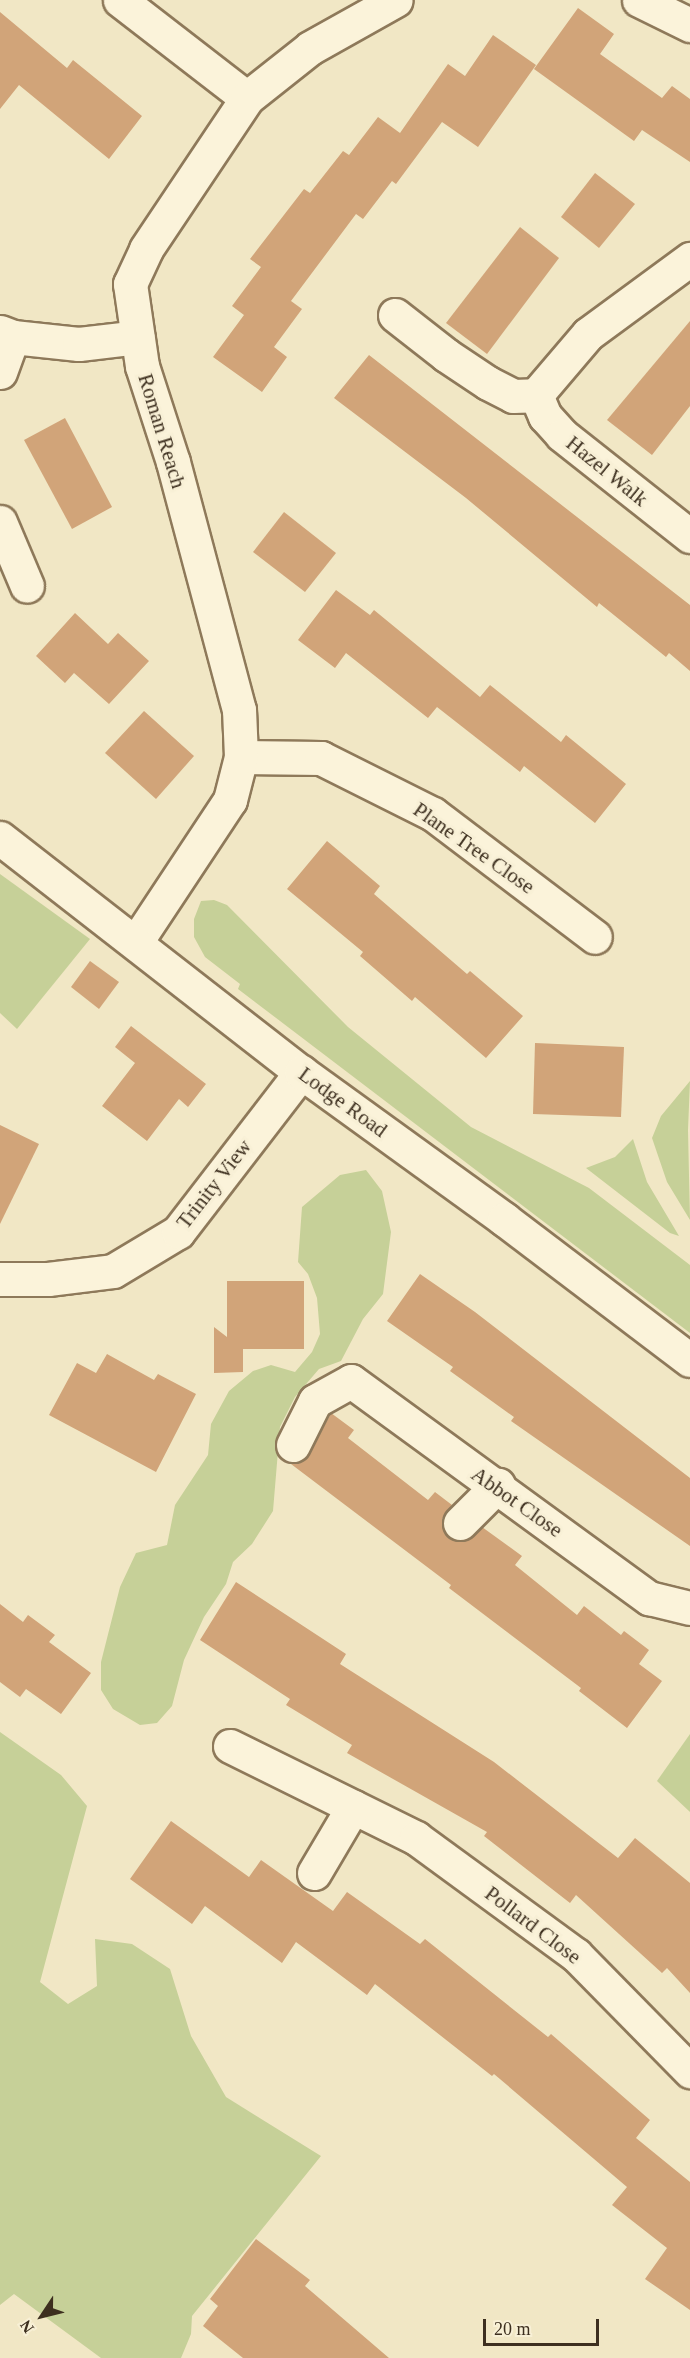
<!DOCTYPE html>
<html>
<head>
<meta charset="utf-8">
<style>
	body { margin:0 }
	#map { position:relative; width:690px; height:2358px; overflow:hidden; background:#f1e7c5; font-family:"Times New Roman",serif }
	div>[style] { position:absolute }
	.green>* { inset:0; background:#c6d098 }
	.building>* { inset:0; background:#d1a479 }
	.roads { filter:drop-shadow(2px 0 #8e795a) drop-shadow(-2px 0 #8e795a) drop-shadow(0 2px #8e795a) drop-shadow(0 -2px #8e795a) }
	.minor>* { height:33px; margin:-16.5px; padding:0 16.5px; transform-origin:16.5px; border-radius:16.5px; background:#fbf3da }
	.tertiary>* { height:33px; margin:-16.5px; padding:0 16.5px; transform-origin:16.5px; border-radius:16.5px; background:#fbf3da }
	span { translate:-50% -50%; white-space:nowrap; text-align:center; line-height:1.15; -webkit-text-stroke:6px #f8f0d6; paint-order:stroke }
	.street-label { font-size:21px; color:#3d2f1f }
	.north { position:absolute; left:12px; top:2286px; width:60px; height:60px; -webkit-text-stroke:4px #f8f0d6; paint-order:stroke; rotate:235deg; font-size:16px; font-weight:700; line-height:24px; text-align:center; color:#3d2f1f }
	.north::after { content:''; display:block; margin:auto; width:21px; height:27px; background:#3d2f1f; clip-path:polygon(50% 0,100% 100%,50% 72%,0 100%) }
	.scale { position:absolute; left:483px; top:2319px; width:116px; height:27px; box-sizing:border-box; border:3px solid #3d2f1f; border-top:0; padding-left:8px; font-size:18px; line-height:21px; white-space:nowrap; color:#3d2f1f; -webkit-text-stroke:4px #f8f0d6; paint-order:stroke }
</style>
</head>
<body>
<div id="map">
	<div class="green">
		<div style="clip-path:polygon(0 874px,90px 939px,17px 1029px,0 1013px)"></div>
		<div style="clip-path:polygon(214px 900px,227px 905px,348px 1027px,471px 1127px,589px 1188px,690px 1265px,690px 1333px,238px 989px,240px 984px,205px 957px,194px 937px,194px 919px,201px 901px)"></div>
		<div style="clip-path:polygon(690px 1081px,688px 1130px,690px 1220px,667px 1182px,652px 1138px,661px 1116px)"></div>
		<div style="clip-path:polygon(633px 1139px,647px 1182px,679px 1236px,670px 1233px,586px 1168px,615px 1157px)"></div>
		<div style="clip-path:polygon(366px 1170px,382px 1191px,391px 1232px,383px 1294px,363px 1319px,341px 1361px,319px 1369px,295px 1397px,280px 1427px,273px 1511px,252px 1544px,233px 1562px,226px 1584px,204px 1617px,184px 1660px,172px 1706px,157px 1723px,140px 1725px,113px 1709px,101px 1690px,101px 1662px,120px 1587px,136px 1553px,167px 1545px,175px 1505px,208px 1455px,211px 1424px,229px 1391px,253px 1371px,271px 1365px,295px 1372px,312px 1352px,320px 1334px,317px 1298px,308px 1274px,298px 1262px,302px 1207px,340px 1175px)"></div>
		<div style="clip-path:polygon(0 1732px,61px 1775px,87px 1806px,40px 1982px,68px 2004px,97px 1986px,95px 1939px,132px 1944px,170px 1969px,191px 2036px,226px 2097px,321px 2156px,192px 2316px,191px 2334px,181px 2358px,101px 2358px,14px 2294px,0 2305px)"></div>
		<div style="clip-path:polygon(690px 1734px,690px 1812px,657px 1781px)"></div>
	</div>
	<div class="building">
		<div style="clip-path:polygon(578px 8px,614px 34px,600px 54px,662px 98px,672px 86px,690px 99px,690px 162px,642px 130px,634px 141px,534px 69px)"></div>
		<div style="clip-path:polygon(0 12px,67px 68px,73px 60px,142px 116px,109px 159px,19px 85px,0 109px)"></div>
		<div style="clip-path:polygon(493px 35px,536px 65px,478px 147px,442px 122px,396px 184px,392px 181px,363px 219px,356px 214px,291px 301px,302px 309px,274px 347px,287px 357px,262px 392px,213px 357px,244px 315px,232px 306px,261px 267px,250px 259px,304px 189px,310px 193px,343px 151px,349px 155px,378px 117px,400px 133px,448px 64px,465px 76px)"></div>
		<div style="clip-path:polygon(595px 173px,635px 204px,599px 248px,561px 217px)"></div>
		<div style="clip-path:polygon(520px 227px,559px 258px,487px 354px,446px 323px)"></div>
		<div style="clip-path:polygon(690px 321px,690px 406px,652px 455px,607px 420px)"></div>
		<div style="clip-path:polygon(369px 355px,690px 605px,690px 671px,669px 653px,666px 657px,599px 603px,597px 607px,466px 498px,334px 398px)"></div>
		<div style="clip-path:polygon(65px 418px,112px 507px,72px 529px,24px 440px)"></div>
		<div style="clip-path:polygon(284px 512px,336px 553px,305px 592px,253px 552px)"></div>
		<div style="clip-path:polygon(336px 590px,370px 615px,374px 610px,480px 697px,490px 685px,561px 742px,566px 735px,626px 784px,595px 823px,524px 766px,520px 772px,437px 707px,428px 718px,346px 653px,335px 668px,298px 640px)"></div>
		<div style="clip-path:polygon(75px 613px,108px 644px,118px 633px,149px 661px,109px 704px,74px 673px,65px 683px,36px 656px)"></div>
		<div style="clip-path:polygon(144px 711px,194px 756px,156px 799px,105px 753px)"></div>
		<div style="clip-path:polygon(327px 841px,380px 886px,374px 894px,467px 974px,470px 971px,523px 1016px,486px 1058px,415px 997px,412px 1001px,360px 956px,363px 952px,287px 889px)"></div>
		<div style="clip-path:polygon(90px 961px,119px 982px,99px 1009px,71px 987px)"></div>
		<div style="clip-path:polygon(131px 1026px,206px 1084px,188px 1107px,179px 1099px,147px 1141px,102px 1106px,135px 1063px,115px 1047px)"></div>
		<div style="clip-path:polygon(535px 1043px,624px 1047px,621px 1117px,533px 1114px)"></div>
		<div style="clip-path:polygon(0 1125px,39px 1144px,0 1224px)"></div>
		<div style="clip-path:polygon(420px 1274px,475px 1312px,690px 1478px,690px 1546px,511px 1421px,514px 1417px,450px 1371px,453px 1367px,387px 1321px)"></div>
		<div style="clip-path:polygon(227px 1281px,304px 1281px,304px 1349px,243px 1349px,243px 1372px,214px 1373px,214px 1327px,227px 1337px)"></div>
		<div style="clip-path:polygon(107px 1354px,154px 1380px,158px 1374px,196px 1394px,156px 1472px,49px 1415px,77px 1363px,96px 1373px)"></div>
		<div style="clip-path:polygon(331px 1413px,354px 1430px,348px 1438px,428px 1500px,435px 1492px,452px 1505px,442px 1519px,447px 1537px,465px 1541px,482px 1527px,522px 1556px,515px 1565px,577px 1615px,584px 1606px,621px 1635px,624px 1631px,649px 1650px,639px 1664px,662px 1681px,627px 1728px,579px 1691px,581px 1688px,449px 1588px,451px 1585px,291px 1464px,309px 1454px)"></div>
		<div style="clip-path:polygon(236px 1582px,346px 1654px,340px 1664px,494px 1762px,618px 1858px,635px 1838px,690px 1883px,690px 1993px,667px 1968px,662px 1973px,576px 1895px,570px 1903px,484px 1836px,487px 1832px,347px 1753px,352px 1745px,286px 1705px,290px 1699px,200px 1640px)"></div>
		<div style="clip-path:polygon(0 1604px,23px 1622px,28px 1615px,55px 1635px,49px 1642px,91px 1673px,61px 1714px,26px 1689px,20px 1697px,0 1682px)"></div>
		<div style="clip-path:polygon(171px 1821px,249px 1877px,261px 1860px,333px 1911px,347px 1892px,420px 1944px,425px 1939px,548px 2037px,551px 2034px,650px 2120px,636px 2138px,690px 2182px,690px 2310px,645px 2279px,667px 2248px,612px 2205px,627px 2187px,494px 2074px,492px 2076px,375px 1984px,367px 1995px,296px 1942px,282px 1963px,205px 1906px,192px 1924px,130px 1879px)"></div>
		<div style="clip-path:polygon(256px 2239px,310px 2280px,305px 2286px,389px 2358px,243px 2358px,203px 2326px,218px 2306px,210px 2299px)"></div>
	</div>
	<div class="roads">
		<div class="minor">
			<div style="left:120px;top:0;width:160px;rotate:37.7deg"></div>
			<div style="left:639px;top:0;width:57px;rotate:26.1deg"></div>
			<div style="left:395px;top:315px;width:65px;rotate:38.1deg"></div>
			<div style="left:446px;top:355px;width:50px;rotate:33.7deg"></div>
			<div style="left:488px;top:383px;width:28px;rotate:27deg"></div>
			<div style="left:513px;top:396px;width:23px;rotate:-2deg"></div>
			<div style="left:536px;top:395px;width:23px;rotate:67deg"></div>
			<div style="left:545px;top:416px;width:25px;rotate:48deg"></div>
			<div style="left:562px;top:435px;width:163px;rotate:38.3deg"></div>
			<div style="left:0;top:332px;width:14px;rotate:21deg"></div>
			<div style="left:13px;top:337px;width:66px;rotate:6.1deg"></div>
			<div style="left:79px;top:344px;width:59px;rotate:-6.8deg"></div>
			<div style="left:0;top:372px;width:37px;rotate:-70deg"></div>
			<div style="left:536px;top:395px;width:80px;rotate:-49.6deg"></div>
			<div style="left:588px;top:334px;width:127px;rotate:-36.3deg"></div>
			<div style="left:0;top:522px;width:69px;rotate:67.1deg"></div>
			<div style="left:241px;top:757px;width:80px;rotate:0.7deg"></div>
			<div style="left:321px;top:758px;width:125px;rotate:26.6deg"></div>
			<div style="left:433px;top:814px;width:203px;rotate:37.2deg"></div>
			<div style="left:136px;top:942px;width:170px;rotate:-56.5deg"></div>
			<div style="left:230px;top:800px;width:44px;rotate:-75.7deg"></div>
			<div style="left:241px;top:757px;width:47px;rotate:-92.4deg"></div>
			<div style="left:239px;top:710px;width:257px;rotate:-104.9deg"></div>
			<div style="left:173px;top:462px;width:101px;rotate:-107.9deg"></div>
			<div style="left:142px;top:366px;width:83px;rotate:-98.3deg"></div>
			<div style="left:130px;top:284px;width:38px;rotate:-65deg"></div>
			<div style="left:146px;top:249px;width:182px;rotate:-56.2deg"></div>
			<div style="left:247px;top:98px;width:80px;rotate:-38.4deg"></div>
			<div style="left:310px;top:48px;width:98px;rotate:-29.2deg"></div>
			<div style="left:0;top:1279px;width:48px"></div>
			<div style="left:48px;top:1279px;width:65px;rotate:-7deg"></div>
			<div style="left:113px;top:1271px;width:76px;rotate:-31deg"></div>
			<div style="left:178px;top:1232px;width:202px;rotate:-52.4deg"></div>
			<div style="left:293px;top:1445px;width:49px;rotate:-63.4deg"></div>
			<div style="left:315px;top:1401px;width:41px;rotate:-29.1deg"></div>
			<div style="left:351px;top:1381px;width:369px;rotate:36.1deg"></div>
			<div style="left:649px;top:1598px;width:42px;rotate:13.7deg"></div>
			<div style="left:460px;top:1523px;width:54px;rotate:-45deg"></div>
			<div style="left:230px;top:1746px;width:208px;rotate:26.3deg"></div>
			<div style="left:416px;top:1838px;width:198px;rotate:36.2deg"></div>
			<div style="left:576px;top:1955px;width:163px;rotate:45.5deg"></div>
			<div style="left:314px;top:1873px;width:77px;rotate:-59.4deg"></div>
		</div>
		<div class="tertiary">
			<div style="left:0;top:838px;width:381px;rotate:37.9deg"></div>
			<div style="left:301px;top:1072px;width:251px;rotate:35.9deg"></div>
			<div style="left:504px;top:1219px;width:233px;rotate:37.2deg"></div>
		</div>
	</div>
	<div class="street-label">
		<span style="left:162px;top:431px;rotate:73deg">Roman Reach</span>
		<span style="left:607px;top:471px;rotate:39deg">Hazel Walk</span>
		<span style="left:474px;top:848px;rotate:35deg">Plane Tree Close</span>
		<span style="left:343px;top:1102px;rotate:36deg">Lodge Road</span>
		<span style="left:214px;top:1184px;rotate:-52deg">Trinity View</span>
		<span style="left:517px;top:1502px;rotate:35deg">Abbot Close</span>
		<span style="left:533px;top:1925px;rotate:37deg">Pollard Close</span>
	</div>
	<div class="north">N</div>
	<div class="scale">20 m</div>
</div>
</body>
</html>
